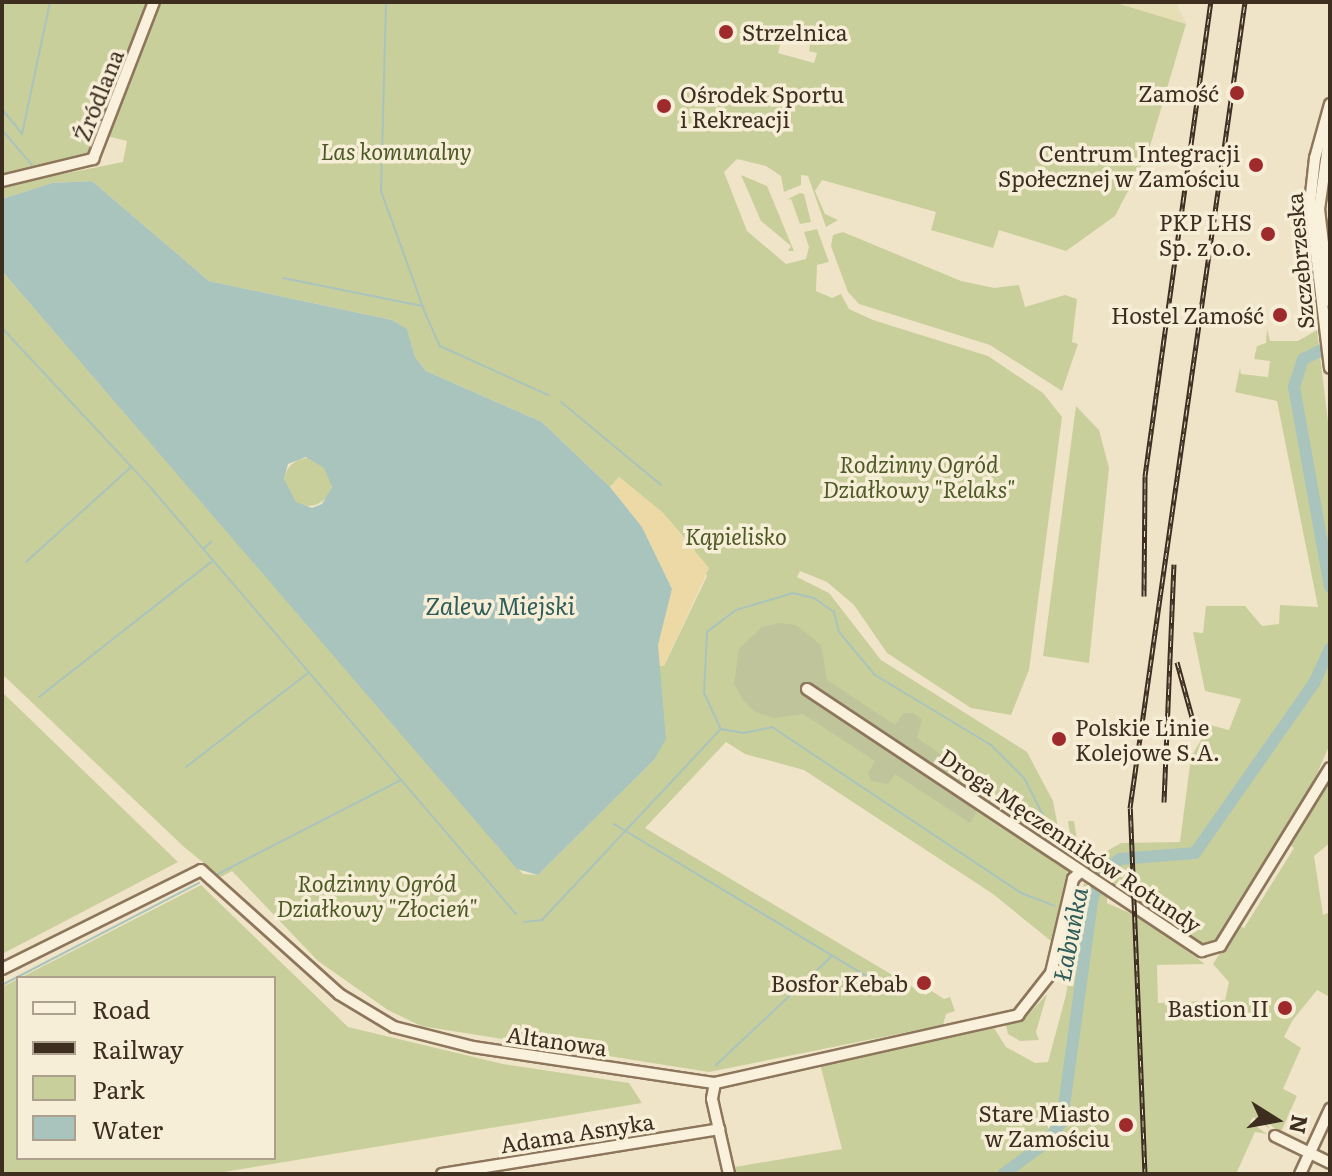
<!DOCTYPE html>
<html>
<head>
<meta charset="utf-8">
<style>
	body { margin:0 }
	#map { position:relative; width:1332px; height:1176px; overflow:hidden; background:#f0e4c8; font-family:Literata,serif }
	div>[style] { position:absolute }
	.farmland>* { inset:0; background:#e6deb5 }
	.green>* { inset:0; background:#c9cf9b }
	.round { border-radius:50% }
	.sand>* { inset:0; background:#ecd9a5 }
	.cemetery>* { inset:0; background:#bfc49a }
	.water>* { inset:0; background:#a9c4bc }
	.stream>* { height:2px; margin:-1px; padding:0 1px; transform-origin:1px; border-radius:1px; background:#a9c4bc }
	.river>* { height:12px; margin:-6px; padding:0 6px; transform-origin:6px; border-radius:6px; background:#a9c4bc }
	.roads { filter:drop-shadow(2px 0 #8d765c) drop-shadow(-2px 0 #8d765c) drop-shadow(0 2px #8d765c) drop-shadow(0 -2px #8d765c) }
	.minor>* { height:10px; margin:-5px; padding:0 5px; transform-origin:5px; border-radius:5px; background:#faf1dc }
	.rail>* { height:5px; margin-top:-2.5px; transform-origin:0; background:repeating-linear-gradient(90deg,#f7eed8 0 6px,#3d2e20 0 12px); box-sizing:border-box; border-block:2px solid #3d2e20 }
	.dots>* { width:22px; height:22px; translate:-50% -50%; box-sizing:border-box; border:4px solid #f7eed8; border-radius:50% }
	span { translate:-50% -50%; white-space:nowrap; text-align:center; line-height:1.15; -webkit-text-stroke:7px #f7eed8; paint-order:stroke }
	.poi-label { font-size:22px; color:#3d2e20 }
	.left { translate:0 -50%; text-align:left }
	.right { translate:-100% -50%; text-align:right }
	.street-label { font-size:22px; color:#3d2e20 }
	.park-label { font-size:22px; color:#4d5a26; font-style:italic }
	.water-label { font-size:24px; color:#2f5d5a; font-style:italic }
	.frame { position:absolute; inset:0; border:4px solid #3d2e20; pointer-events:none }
	.legend { position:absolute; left:16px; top:976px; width:260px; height:184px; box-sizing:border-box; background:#f7eed8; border:2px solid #ada18e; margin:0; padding:10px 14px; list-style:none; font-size:24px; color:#3d2e20 }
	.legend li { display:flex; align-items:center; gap:16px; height:40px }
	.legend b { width:40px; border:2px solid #ada18e }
	.north { position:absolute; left:1236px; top:1080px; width:80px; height:80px; -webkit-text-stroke:6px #f7eed8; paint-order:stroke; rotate:101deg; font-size:22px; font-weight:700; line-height:32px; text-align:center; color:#3d2e20 }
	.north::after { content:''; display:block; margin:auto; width:28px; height:36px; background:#3d2e20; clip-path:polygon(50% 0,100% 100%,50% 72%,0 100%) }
</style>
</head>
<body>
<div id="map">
	<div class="farmland">
		<div style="clip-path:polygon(1113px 2px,1176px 2px,1186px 24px)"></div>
	</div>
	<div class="green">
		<div style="clip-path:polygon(evenodd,2px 2px,1113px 2px,1186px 24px,1148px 153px,1115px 216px,1066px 251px,999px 230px,993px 248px,931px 230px,936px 212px,822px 180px,815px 191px,825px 214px,838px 220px,826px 227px,808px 176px,801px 175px,801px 185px,784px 192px,781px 176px,766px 166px,737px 159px,724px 172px,747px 231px,786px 264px,806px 259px,809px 247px,804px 232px,817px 229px,829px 262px,817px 265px,816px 291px,832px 298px,841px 294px,849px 309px,873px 320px,988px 356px,1043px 393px,1062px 417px,1029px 670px,1011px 715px,971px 708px,887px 653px,854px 605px,827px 582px,800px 571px,797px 577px,829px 593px,881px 660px,1027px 752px,1053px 801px,1061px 842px,1053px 843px,1050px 853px,1069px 865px,1051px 941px,993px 894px,804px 770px,745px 754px,726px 742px,645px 828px,926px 995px,930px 990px,944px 999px,950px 997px,955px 1011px,946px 1014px,943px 1025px,709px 1072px,421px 1026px,388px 1010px,318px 961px,232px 871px,221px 877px,184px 847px,2px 674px,2px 271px,523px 874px,538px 875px,654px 760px,663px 707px,658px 666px,664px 666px,707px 576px,694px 549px,663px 513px,619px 477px,610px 487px,542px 422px,426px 371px,415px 357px,407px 330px,392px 320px,209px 281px,92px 181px,52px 183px,2px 199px,2px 186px,123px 162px,127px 141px,102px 135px,86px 156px,2px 175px,2px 2px,782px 37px,810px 45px,809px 51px,817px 53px,814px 63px,778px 53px,782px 37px)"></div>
		<div style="clip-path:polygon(741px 175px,767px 186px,794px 251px,788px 251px,791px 246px,761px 221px)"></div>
		<div style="clip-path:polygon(800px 193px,804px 194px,811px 222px,800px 224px,791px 199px,786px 200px)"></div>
		<div style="clip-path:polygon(843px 232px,961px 281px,994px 288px,1019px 285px,1025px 307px,1065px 295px,1077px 299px,1072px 342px,1078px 344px,1062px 391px,990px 345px,859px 304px,848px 292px,831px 246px,833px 235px)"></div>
		<div style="clip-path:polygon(1267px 329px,1270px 341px,1298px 341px,1317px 330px,1330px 439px,1330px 744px,1306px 799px,1217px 940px,1203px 945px,1073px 854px,1068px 821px,1074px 821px,1079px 852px,1098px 856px,1121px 843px,1180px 842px,1191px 757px,1210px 725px,1229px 730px,1241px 699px,1205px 691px,1193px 632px,1203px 633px,1206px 606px,1245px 606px,1262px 626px,1279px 624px,1280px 605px,1318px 607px,1277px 401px,1235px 392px,1240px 368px,1241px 374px,1268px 377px,1270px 361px,1254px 359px,1257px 346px,1266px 343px)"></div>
		<div style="clip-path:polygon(1076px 406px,1099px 430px,1109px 468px,1089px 663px,1043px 656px)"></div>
		<div class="round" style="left:284px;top:458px;width:48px;height:48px"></div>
		<div style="clip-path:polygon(2px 692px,178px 862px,2px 954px)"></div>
		<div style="clip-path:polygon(1330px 778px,1330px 843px,1314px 856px,1323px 915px,1330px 912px,1330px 997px,1317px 990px,1292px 1021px,1284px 1037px,1301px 1048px,1283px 1089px,1297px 1096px,1280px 1134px,1259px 1113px,1270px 1129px,1253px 1117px,1250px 1122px,1267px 1134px,1255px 1132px,1236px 1174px,737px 1174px,735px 1167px,842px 1149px,820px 1064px,836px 1060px,839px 1064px,842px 1059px,994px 1028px,1006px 1047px,1035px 1063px,1048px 1062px,1066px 995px,1084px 883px,1107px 896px,1107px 903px,1143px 919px,1205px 964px,1157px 965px,1158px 1003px,1225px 1000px,1229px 982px,1213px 964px,1238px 925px,1244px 928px,1294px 848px,1289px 844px)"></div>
		<div style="clip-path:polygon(201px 885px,348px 1027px,503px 1064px,629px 1083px,642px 1103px,212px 1174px,2px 1174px,2px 987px,18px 979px,18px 1158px,274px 1158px,274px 978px,20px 978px)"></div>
		<div style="clip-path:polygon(1047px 994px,1036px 1032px,1039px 1040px,1020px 1041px,1008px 1034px,1006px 1025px,1026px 1017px)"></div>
	</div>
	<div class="sand">
		<div style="clip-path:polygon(619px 477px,663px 513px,709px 568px,664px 666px,658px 666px,658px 645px,672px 589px,642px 527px,610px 487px)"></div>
	</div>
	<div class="cemetery">
		<div style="clip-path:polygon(779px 623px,796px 625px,821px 645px,827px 680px,895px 725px,904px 713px,913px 713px,922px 719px,917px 738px,991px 789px,970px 823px,895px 774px,888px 784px,871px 781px,868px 773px,875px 761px,803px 714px,774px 718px,755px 712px,743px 700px,734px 684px,739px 649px,762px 627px)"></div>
	</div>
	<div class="water">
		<div style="clip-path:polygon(evenodd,92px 181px,209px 281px,392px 320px,407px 329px,415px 357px,426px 371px,542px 422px,610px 487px,642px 527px,672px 589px,658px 645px,666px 739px,654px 760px,538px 875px,517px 869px,2px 271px,2px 199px,52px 183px,92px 181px,306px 457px,324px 468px,332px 487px,322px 504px,312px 508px,296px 502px,284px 479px,288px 464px,306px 457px)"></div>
	</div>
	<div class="stream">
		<div style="left:386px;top:2px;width:189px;rotate:91.5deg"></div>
		<div style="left:381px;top:191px;width:132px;rotate:70.1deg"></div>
		<div style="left:426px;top:315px;width:34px;rotate:66deg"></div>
		<div style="left:440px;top:346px;width:119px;rotate:24.4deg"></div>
		<div style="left:2px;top:109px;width:32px;rotate:51deg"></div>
		<div style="left:22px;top:134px;width:135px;rotate:-78deg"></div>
		<div style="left:2px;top:130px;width:46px;rotate:49.4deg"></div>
		<div style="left:283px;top:278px;width:142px;rotate:11.4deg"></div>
		<div style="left:2px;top:328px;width:219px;rotate:47deg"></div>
		<div style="left:151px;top:488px;width:561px;rotate:49.41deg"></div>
		<div style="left:561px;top:402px;width:130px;rotate:39.7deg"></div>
		<div style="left:203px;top:549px;width:11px;rotate:-41deg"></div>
		<div style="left:26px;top:562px;width:142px;rotate:-42.1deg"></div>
		<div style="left:39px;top:697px;width:219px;rotate:-38.1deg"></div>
		<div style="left:186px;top:767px;width:154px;rotate:-37.6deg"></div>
		<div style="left:1045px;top:819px;width:46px;rotate:-117.1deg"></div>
		<div style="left:1024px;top:778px;width:47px;rotate:-135deg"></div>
		<div style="left:991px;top:745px;width:135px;rotate:-148.9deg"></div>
		<div style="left:875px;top:675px;width:56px;rotate:-129.9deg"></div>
		<div style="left:839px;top:632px;width:21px;rotate:-104deg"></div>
		<div style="left:834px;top:612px;width:24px;rotate:-145deg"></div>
		<div style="left:814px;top:598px;width:22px;rotate:-167deg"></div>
		<div style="left:793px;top:593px;width:59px;rotate:163.4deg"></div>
		<div style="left:736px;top:610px;width:36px;rotate:143deg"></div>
		<div style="left:707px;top:632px;width:61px;rotate:92.8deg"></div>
		<div style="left:704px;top:693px;width:40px;rotate:65deg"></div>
		<div style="left:721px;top:729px;width:23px;rotate:10deg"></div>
		<div style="left:744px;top:733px;width:29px;rotate:-12deg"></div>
		<div style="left:772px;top:727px;width:299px;rotate:33.7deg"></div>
		<div style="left:1021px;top:893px;width:36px;rotate:21deg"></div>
		<div style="left:614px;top:824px;width:329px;rotate:31.1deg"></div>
		<div style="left:218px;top:874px;width:206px;rotate:-27.2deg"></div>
		<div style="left:524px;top:922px;width:18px;rotate:-6deg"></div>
		<div style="left:542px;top:920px;width:260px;rotate:-46.9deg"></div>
		<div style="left:2px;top:985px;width:222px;rotate:-27.4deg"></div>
		<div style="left:716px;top:1065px;width:158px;rotate:-43.2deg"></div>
	</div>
	<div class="river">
		<div style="left:1330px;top:346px;width:30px;rotate:154deg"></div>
		<div style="left:1303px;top:359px;width:29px;rotate:108deg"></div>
		<div style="left:1294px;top:387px;width:203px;rotate:79.8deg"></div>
		<div style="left:1003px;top:1174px;width:54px;rotate:-36deg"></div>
		<div style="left:1047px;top:1142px;width:26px;rotate:-54deg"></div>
		<div style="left:1062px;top:1121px;width:227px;rotate:-82.2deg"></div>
		<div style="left:1093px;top:896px;width:29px;rotate:-63deg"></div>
		<div style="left:1106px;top:870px;width:18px;rotate:-38deg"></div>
		<div style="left:1120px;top:859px;width:75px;rotate:-4.6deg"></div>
		<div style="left:1195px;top:853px;width:208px;rotate:-55deg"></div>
		<div style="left:1314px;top:683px;width:38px;rotate:-65deg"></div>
	</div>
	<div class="roads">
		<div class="minor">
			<div style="left:1330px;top:104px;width:56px;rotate:105.5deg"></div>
			<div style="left:1315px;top:158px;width:45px;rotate:96.3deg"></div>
			<div style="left:1310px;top:203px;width:166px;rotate:83.1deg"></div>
			<div style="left:1330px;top:132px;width:78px;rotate:98.1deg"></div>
			<div style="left:1319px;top:209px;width:93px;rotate:83.2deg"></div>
			<div style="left:2px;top:181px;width:94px;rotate:-13.6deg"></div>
			<div style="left:93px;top:159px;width:168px;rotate:-68.8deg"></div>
			<div style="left:807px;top:689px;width:474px;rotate:33.6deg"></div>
			<div style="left:1202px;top:951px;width:19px;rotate:-16deg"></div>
			<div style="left:1220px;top:946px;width:209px;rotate:-58.3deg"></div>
			<div style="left:2px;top:969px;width:222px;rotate:-26.4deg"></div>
			<div style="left:201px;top:870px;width:186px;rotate:41.9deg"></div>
			<div style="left:339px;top:994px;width:64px;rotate:31deg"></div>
			<div style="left:394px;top:1027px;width:81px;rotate:14.2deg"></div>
			<div style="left:473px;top:1047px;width:245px;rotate:8.5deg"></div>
			<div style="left:715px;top:1083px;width:311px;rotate:-12.6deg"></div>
			<div style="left:1018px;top:1015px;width:53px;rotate:-51.8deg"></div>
			<div style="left:1051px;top:973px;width:97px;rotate:-76.8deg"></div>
			<div style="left:1073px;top:879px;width:11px;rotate:-45deg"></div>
			<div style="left:715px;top:1083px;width:16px;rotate:101deg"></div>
			<div style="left:712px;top:1099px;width:77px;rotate:77.2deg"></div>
			<div style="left:1275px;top:1136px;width:61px;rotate:26.1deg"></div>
			<div style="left:442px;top:1174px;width:281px;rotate:-9.2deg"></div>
			<div style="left:1300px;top:1174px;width:72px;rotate:-65.2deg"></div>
		</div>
	</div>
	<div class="rail">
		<div style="left:1144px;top:596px;width:120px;rotate:-89.5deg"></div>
		<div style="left:1145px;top:476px;width:479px;rotate:-82.1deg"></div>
		<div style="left:1177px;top:662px;width:64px;rotate:74.7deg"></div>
		<div style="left:1164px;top:802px;width:238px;rotate:-87.6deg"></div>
		<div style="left:1145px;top:1174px;width:366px;rotate:-92.3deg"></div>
		<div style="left:1130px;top:808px;width:814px;rotate:-81.88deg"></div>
	</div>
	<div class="dots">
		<div style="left:726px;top:32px;background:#9e2a2b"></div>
		<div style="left:1237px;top:93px;background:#9e2a2b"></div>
		<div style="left:664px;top:106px;background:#9e2a2b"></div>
		<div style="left:1256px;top:165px;background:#9e2a2b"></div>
		<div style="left:1268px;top:234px;background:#9e2a2b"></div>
		<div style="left:1280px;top:315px;background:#9e2a2b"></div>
		<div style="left:1059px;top:739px;background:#9e2a2b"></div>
		<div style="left:924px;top:983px;background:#9e2a2b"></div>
		<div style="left:1285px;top:1008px;background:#9e2a2b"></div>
		<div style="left:1126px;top:1125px;background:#9e2a2b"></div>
	</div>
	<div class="poi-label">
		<span class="left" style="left:742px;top:32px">Strzelnica</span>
		<span class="left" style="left:680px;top:106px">Ośrodek Sportu<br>i Rekreacji</span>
		<span class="right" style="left:1219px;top:93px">Zamość</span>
		<span class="right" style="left:1240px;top:165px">Centrum Integracji<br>Społecznej w Zamościu</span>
		<span class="right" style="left:1252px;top:234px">PKP LHS<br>Sp. z o.o.</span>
		<span class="right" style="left:1264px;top:315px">Hostel Zamość</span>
		<span class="left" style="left:1075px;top:739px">Polskie Linie<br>Kolejowe S.A.</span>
		<span class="right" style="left:908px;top:983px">Bosfor Kebab</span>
		<span class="right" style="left:1269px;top:1008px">Bastion II</span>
		<span class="right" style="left:1110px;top:1125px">Stare Miasto<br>w Zamościu</span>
	</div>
	<div class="street-label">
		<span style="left:98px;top:95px;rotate:-68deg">Źródlana</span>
		<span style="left:1299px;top:261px;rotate:-95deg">Szczebrzeska</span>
		<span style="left:1071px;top:840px;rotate:34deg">Droga Męczenników Rotundy</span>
		<span style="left:557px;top:1040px;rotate:8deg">Altanowa</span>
		<span style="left:577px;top:1132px;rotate:-9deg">Adama Asnyka</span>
	</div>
	<div class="park-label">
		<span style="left:396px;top:151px">Las komunalny</span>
		<span style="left:919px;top:476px">Rodzinny Ogród<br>Działkowy "Relaks"</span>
		<span style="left:736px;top:536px">Kąpielisko</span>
		<span style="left:377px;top:895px">Rodzinny Ogród<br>Działkowy "Złocień"</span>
	</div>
	<div class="water-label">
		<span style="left:500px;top:605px">Zalew Miejski</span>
		<span style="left:1069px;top:934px;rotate:-79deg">Łabuńka</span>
	</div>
	<div class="frame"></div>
	<ul class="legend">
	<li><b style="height:10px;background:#faf1dc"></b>Road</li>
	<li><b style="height:10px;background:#3d2e20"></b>Railway</li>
	<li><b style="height:22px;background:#c9cf9b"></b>Park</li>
	<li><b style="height:22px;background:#a9c4bc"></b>Water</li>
	</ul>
	<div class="north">N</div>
</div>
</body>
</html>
